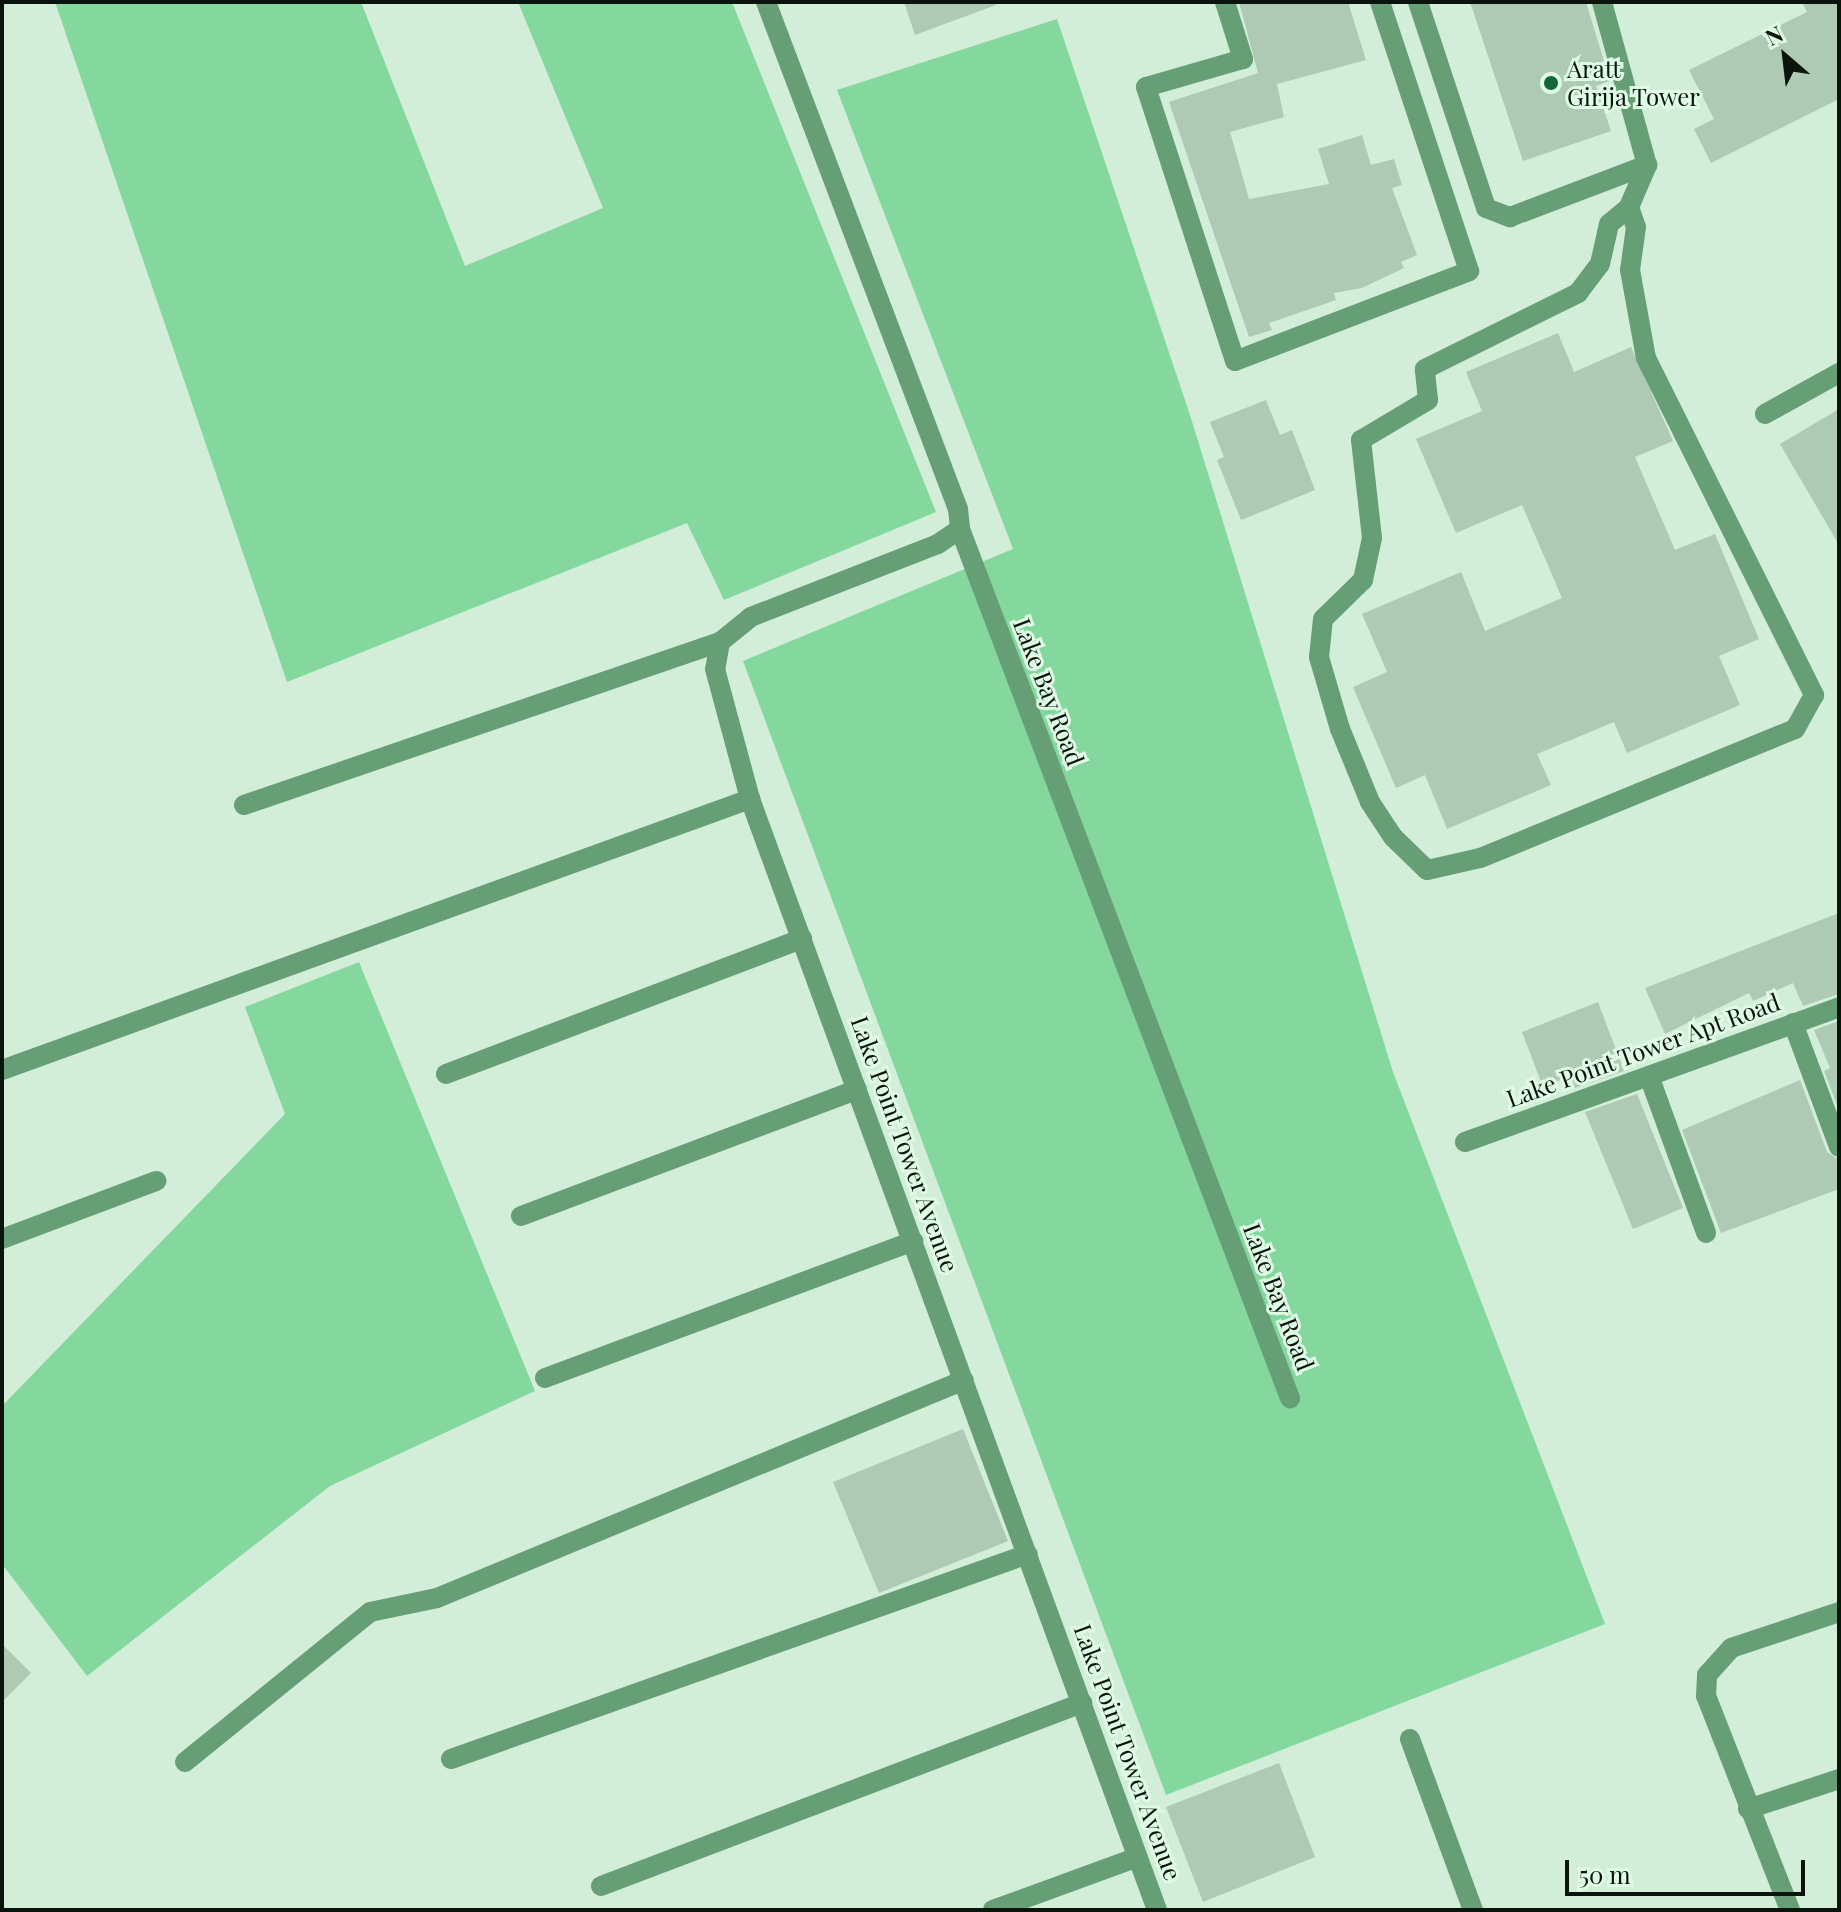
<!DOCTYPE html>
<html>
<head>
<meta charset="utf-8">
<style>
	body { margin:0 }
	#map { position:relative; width:1841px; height:1912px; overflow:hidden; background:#d2eed9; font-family:"Playfair Display",serif }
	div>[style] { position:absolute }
	.green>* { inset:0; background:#84d89d }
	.building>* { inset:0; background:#aec9b4 }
	.minor>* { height:20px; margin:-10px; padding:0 10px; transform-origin:10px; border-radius:10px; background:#669e76 }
	.tertiary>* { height:20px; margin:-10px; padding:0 10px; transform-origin:10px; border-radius:10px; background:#669e76 }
	.dots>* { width:22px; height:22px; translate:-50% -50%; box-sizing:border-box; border:4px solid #dffbe6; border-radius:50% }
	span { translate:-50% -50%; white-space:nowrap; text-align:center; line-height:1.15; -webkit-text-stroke:6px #dffbe6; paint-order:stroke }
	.poi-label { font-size:24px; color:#0a140d }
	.left { translate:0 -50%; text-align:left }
	.street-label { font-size:24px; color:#0a140d }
	.frame { position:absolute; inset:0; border:4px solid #0a140d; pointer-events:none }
	.north { position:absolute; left:1745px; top:16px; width:80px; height:80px; -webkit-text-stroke:6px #dffbe6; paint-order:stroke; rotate:332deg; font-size:22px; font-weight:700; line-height:32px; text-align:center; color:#0a140d }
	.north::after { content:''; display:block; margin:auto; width:28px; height:36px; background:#0a140d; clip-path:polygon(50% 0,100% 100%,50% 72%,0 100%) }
	.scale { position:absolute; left:1565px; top:1860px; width:240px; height:36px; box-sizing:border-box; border:4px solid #0a140d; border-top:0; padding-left:10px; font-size:24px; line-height:28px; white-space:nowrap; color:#0a140d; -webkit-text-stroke:6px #dffbe6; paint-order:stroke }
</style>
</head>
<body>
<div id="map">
	<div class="green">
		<div style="clip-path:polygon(55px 2px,361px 2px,465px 266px,603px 208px,518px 2px,732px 2px,936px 512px,724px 600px,687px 523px,287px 682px)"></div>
		<div style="clip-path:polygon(1057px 19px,1190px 415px,1393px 1072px,1605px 1624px,1166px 1795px,743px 661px,1013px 549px,837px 90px)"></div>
		<div style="clip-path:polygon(359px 962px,535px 1391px,330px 1486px,87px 1676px,2px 1564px,2px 1406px,285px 1114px,245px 1007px)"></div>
	</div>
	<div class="building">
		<div style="clip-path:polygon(904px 2px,995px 2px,996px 5px,915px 35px)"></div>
		<div style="clip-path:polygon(1239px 2px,1348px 2px,1366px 60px,1277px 84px,1284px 117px,1230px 132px,1249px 199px,1329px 184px,1318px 149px,1362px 135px,1371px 165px,1394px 159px,1402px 185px,1392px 188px,1417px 255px,1401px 262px,1404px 268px,1362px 288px,1334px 293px,1336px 300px,1269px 323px,1272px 330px,1249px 337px,1169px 102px,1258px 73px)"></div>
		<div style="clip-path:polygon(1470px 2px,1586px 2px,1610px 81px,1596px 86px,1611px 131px,1523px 161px)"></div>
		<div style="clip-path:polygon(1802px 2px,1839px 2px,1839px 99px,1711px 163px,1694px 129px,1714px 119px,1689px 70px,1807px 12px)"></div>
		<div style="clip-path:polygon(1558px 333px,1574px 372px,1631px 347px,1673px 441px,1635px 457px,1675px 550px,1715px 534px,1759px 639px,1719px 656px,1740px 705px,1627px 753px,1614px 722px,1537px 754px,1551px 785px,1447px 829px,1425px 775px,1396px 788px,1353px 687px,1387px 672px,1362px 614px,1461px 572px,1485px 631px,1562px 598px,1522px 505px,1456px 533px,1416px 439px,1482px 411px,1466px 372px)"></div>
		<div style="clip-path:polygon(1266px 400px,1280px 435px,1292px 430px,1315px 490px,1241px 520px,1217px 460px,1224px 457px,1210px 422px)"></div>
		<div style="clip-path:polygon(1839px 409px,1839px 545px,1780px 444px)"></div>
		<div style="clip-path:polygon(1839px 913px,1839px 994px,1803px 1006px,1793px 983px,1753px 1001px,1749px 993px,1665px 1034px,1645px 988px)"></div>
		<div style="clip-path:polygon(1598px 1002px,1624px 1071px,1575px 1088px,1570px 1076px,1543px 1087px,1522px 1032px)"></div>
		<div style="clip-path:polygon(1839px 1021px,1839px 1110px,1824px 1071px,1830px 1068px,1814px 1030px)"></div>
		<div style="clip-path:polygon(1800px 1080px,1827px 1152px,1839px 1160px,1839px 1189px,1721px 1233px,1682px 1130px)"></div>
		<div style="clip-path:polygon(1637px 1094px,1683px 1208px,1633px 1229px,1585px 1112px)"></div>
		<div style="clip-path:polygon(963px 1429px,1008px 1541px,879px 1593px,833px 1482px)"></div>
		<div style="clip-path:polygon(2px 1644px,31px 1673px,2px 1702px)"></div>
		<div style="clip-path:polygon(1279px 1763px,1315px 1857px,1203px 1902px,1166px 1807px)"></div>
	</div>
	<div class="minor">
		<div style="left:1225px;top:2px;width:60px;rotate:72.5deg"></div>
		<div style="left:1243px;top:59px;width:101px;rotate:163.9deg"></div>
		<div style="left:1146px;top:87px;width:288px;rotate:72deg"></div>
		<div style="left:1235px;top:361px;width:251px;rotate:-21deg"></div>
		<div style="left:1469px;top:271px;width:283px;rotate:-108.3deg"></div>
		<div style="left:1418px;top:2px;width:217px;rotate:71.7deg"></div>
		<div style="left:1486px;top:208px;width:26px;rotate:21deg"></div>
		<div style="left:1510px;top:217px;width:147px;rotate:-20.8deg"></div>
		<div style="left:1602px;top:2px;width:169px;rotate:74.6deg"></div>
		<div style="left:1629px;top:207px;width:21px;rotate:71deg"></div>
		<div style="left:1636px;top:227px;width:43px;rotate:97.9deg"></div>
		<div style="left:1630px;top:270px;width:89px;rotate:79.7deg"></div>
		<div style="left:1646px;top:358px;width:377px;rotate:63.5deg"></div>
		<div style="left:1814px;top:695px;width:39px;rotate:119deg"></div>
		<div style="left:1795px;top:729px;width:340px;rotate:157.7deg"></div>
		<div style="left:1480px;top:858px;width:54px;rotate:167.2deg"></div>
		<div style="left:1427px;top:870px;width:47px;rotate:-135.9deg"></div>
		<div style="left:1393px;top:837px;width:42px;rotate:-123.3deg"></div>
		<div style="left:1370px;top:802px;width:79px;rotate:-112.3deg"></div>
		<div style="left:1340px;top:729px;width:75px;rotate:-106.3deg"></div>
		<div style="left:1319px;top:657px;width:38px;rotate:-84deg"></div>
		<div style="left:1323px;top:619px;width:56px;rotate:-44.3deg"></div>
		<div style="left:1363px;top:580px;width:43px;rotate:-77.9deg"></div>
		<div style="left:1372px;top:538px;width:99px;rotate:-96.4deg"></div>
		<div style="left:1361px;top:440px;width:78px;rotate:-30.8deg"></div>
		<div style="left:1428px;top:400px;width:31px;rotate:-96deg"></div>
		<div style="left:1425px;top:369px;width:171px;rotate:-26.4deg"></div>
		<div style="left:1578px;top:293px;width:36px;rotate:-53deg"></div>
		<div style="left:1600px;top:264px;width:41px;rotate:-77.3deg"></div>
		<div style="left:1609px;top:224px;width:26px;rotate:-40deg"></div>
		<div style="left:1629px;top:207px;width:46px;rotate:-66.8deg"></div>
		<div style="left:1765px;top:414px;width:85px;rotate:-29deg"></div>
		<div style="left:960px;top:529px;width:930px;rotate:69.21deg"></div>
		<div style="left:244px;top:805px;width:503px;rotate:-18.9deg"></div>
		<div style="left:1793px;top:1023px;width:132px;rotate:69.6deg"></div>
		<div style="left:2px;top:1070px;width:796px;rotate:-19.92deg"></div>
		<div style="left:446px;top:1074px;width:381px;rotate:-20.8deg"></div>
		<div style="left:1649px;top:1076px;width:167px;rotate:70deg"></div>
		<div style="left:1465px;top:1142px;width:398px;rotate:-19.8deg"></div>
		<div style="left:521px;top:1216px;width:359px;rotate:-20.6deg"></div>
		<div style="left:2px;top:1239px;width:165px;rotate:-20.6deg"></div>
		<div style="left:545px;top:1378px;width:393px;rotate:-20.4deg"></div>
		<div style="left:1410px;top:1739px;width:182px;rotate:69.8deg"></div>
		<div style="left:451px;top:1759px;width:612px;rotate:-19.56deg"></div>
		<div style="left:185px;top:1762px;width:238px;rotate:-39deg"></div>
		<div style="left:370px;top:1612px;width:68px;rotate:-11.8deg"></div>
		<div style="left:437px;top:1598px;width:570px;rotate:-22.47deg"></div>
		<div style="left:1748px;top:1809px;width:96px;rotate:-18.2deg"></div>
		<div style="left:601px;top:1886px;width:515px;rotate:-20.83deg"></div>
		<div style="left:993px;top:1910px;width:154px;rotate:-20.1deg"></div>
		<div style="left:1790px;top:1910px;width:230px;rotate:-111.4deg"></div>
		<div style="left:1706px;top:1696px;width:21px;rotate:-87deg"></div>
		<div style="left:1707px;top:1675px;width:36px;rotate:-48deg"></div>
		<div style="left:1731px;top:1648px;width:114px;rotate:-18.4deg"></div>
	</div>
	<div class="tertiary">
		<div style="left:766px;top:2px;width:542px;rotate:69.26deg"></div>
		<div style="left:958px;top:509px;width:20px;rotate:84deg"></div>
		<div style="left:960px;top:529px;width:27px;rotate:146deg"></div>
		<div style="left:938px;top:544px;width:201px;rotate:158.7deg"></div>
		<div style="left:751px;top:617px;width:40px;rotate:141deg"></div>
		<div style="left:720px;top:642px;width:27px;rotate:100deg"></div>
		<div style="left:715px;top:669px;width:135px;rotate:74.9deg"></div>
		<div style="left:750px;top:799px;width:1183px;rotate:69.88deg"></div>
	</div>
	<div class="dots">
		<div style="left:1551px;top:83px;background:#146637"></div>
	</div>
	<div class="poi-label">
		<span class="left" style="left:1567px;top:83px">Aratt<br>Girija Tower</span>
	</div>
	<div class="street-label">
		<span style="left:1049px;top:692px;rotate:69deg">Lake Bay Road</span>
		<span style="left:1643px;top:1050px;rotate:-20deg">Lake Point Tower Apt Road</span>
		<span style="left:905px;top:1144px;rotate:70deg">Lake Point Tower Avenue</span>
		<span style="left:1279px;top:1297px;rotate:69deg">Lake Bay Road</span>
		<span style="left:1128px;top:1752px;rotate:70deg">Lake Point Tower Avenue</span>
	</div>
	<div class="frame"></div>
	<div class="north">N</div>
	<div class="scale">50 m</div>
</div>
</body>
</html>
